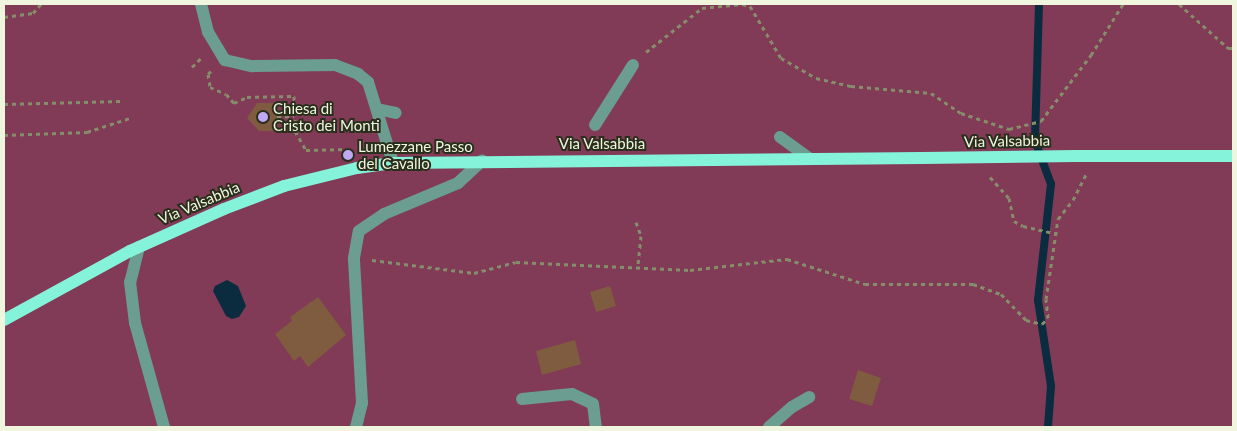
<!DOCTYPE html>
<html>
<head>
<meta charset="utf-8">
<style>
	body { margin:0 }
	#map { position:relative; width:1237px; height:431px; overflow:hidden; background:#434a21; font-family:Lato,sans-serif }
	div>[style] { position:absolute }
	.green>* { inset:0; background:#813b56 }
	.water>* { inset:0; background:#0b2c3e }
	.stream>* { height:8px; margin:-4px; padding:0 4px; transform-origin:4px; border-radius:4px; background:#0b2c3e }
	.building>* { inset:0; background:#7f5b40 }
	.path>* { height:3px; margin-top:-1.5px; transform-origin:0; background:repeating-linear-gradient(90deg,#868d6a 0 4px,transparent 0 8px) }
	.minor>* { height:12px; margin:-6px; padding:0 6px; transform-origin:6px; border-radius:6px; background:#6b9d91 }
	.major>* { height:12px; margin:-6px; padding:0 6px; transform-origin:6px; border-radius:6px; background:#85f3da }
	.major-bridge>* { height:12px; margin:-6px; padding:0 6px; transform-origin:6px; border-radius:6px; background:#85f3da }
	.dots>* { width:14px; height:14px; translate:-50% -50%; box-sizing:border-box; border:2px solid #2a2e1c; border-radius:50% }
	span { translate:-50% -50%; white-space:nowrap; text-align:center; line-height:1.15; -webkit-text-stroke:4px #2a2e1c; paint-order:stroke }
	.poi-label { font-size:15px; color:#f0f6de }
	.left { translate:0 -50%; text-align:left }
	.street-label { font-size:15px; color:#f0f6de }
	.frame { position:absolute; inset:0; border:5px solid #f0f6de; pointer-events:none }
</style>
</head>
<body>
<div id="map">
	<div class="green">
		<div style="clip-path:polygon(4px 4px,1233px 4px,1233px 427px,4px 427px)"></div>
	</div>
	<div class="water">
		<div style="clip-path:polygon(227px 280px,238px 286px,246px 306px,239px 317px,232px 319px,226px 316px,213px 291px,215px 286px)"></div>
	</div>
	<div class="stream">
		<div style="left:1039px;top:4px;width:137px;rotate:91.7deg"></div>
		<div style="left:1035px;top:141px;width:46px;rotate:69.6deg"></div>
		<div style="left:1051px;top:184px;width:117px;rotate:96.4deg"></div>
		<div style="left:1038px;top:300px;width:87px;rotate:81.4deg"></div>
		<div style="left:1051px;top:386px;width:41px;rotate:94.2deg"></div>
	</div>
	<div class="building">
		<div style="clip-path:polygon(257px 103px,277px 103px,278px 131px,259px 131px,247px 118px)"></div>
		<div style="clip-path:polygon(610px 286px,616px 306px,596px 312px,590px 292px)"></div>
		<div style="clip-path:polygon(318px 297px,346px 335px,308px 367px,300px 356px,294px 361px,275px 334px,292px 321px,290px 317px)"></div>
		<div style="clip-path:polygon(575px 340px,581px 364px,542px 375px,536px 351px)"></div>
		<div style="clip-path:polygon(858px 370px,881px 378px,872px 406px,849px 399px)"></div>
	</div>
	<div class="path">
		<div style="left:1179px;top:4px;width:66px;rotate:41.9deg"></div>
		<div style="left:1228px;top:48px;width:5px"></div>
		<div style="left:4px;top:17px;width:29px;rotate:-8deg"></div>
		<div style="left:33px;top:13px;width:12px;rotate:-48deg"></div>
		<div style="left:646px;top:52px;width:71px;rotate:-38.2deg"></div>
		<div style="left:702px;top:8px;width:40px;rotate:-5.7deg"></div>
		<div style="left:742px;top:4px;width:8px;rotate:14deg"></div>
		<div style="left:750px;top:6px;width:61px;rotate:59.2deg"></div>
		<div style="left:781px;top:58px;width:40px;rotate:29.7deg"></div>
		<div style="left:816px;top:78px;width:36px;rotate:13deg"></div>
		<div style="left:851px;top:86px;width:80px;rotate:5deg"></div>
		<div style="left:931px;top:93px;width:36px;rotate:34deg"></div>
		<div style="left:961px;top:113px;width:51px;rotate:18.4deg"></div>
		<div style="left:1009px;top:129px;width:33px;rotate:-14deg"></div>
		<div style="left:1041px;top:121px;width:83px;rotate:-52.9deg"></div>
		<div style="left:1091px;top:55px;width:60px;rotate:-57.9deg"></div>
		<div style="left:192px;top:67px;width:14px;rotate:-45deg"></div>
		<div style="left:211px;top:71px;width:4px;rotate:135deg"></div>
		<div style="left:208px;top:74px;width:13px;rotate:81deg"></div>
		<div style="left:210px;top:87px;width:17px;rotate:24deg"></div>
		<div style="left:226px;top:94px;width:12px;rotate:48deg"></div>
		<div style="left:234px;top:103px;width:14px;rotate:-25deg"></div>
		<div style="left:247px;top:97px;width:47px;rotate:-1.2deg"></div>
		<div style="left:294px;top:96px;width:35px;rotate:88deg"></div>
		<div style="left:295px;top:131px;width:22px;rotate:60deg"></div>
		<div style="left:306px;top:150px;width:42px;rotate:-1.4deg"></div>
		<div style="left:4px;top:104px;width:117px;rotate:-1.5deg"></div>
		<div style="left:277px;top:117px;width:17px;rotate:-3deg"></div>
		<div style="left:4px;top:135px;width:83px;rotate:-2.1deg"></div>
		<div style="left:87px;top:132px;width:48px;rotate:-18.1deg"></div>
		<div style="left:990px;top:177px;width:28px;rotate:48deg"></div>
		<div style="left:1009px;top:198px;width:24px;rotate:78deg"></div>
		<div style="left:1014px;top:221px;width:10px;rotate:29deg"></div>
		<div style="left:1023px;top:226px;width:35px;rotate:13deg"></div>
		<div style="left:636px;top:222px;width:15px;rotate:70deg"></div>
		<div style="left:641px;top:236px;width:30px;rotate:96deg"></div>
		<div style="left:372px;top:260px;width:103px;rotate:7.3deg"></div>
		<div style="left:474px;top:273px;width:43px;rotate:-14.7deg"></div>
		<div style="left:516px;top:262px;width:174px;rotate:2.6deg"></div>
		<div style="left:690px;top:270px;width:98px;rotate:-6.5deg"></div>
		<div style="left:787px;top:259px;width:82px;rotate:17.8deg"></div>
		<div style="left:865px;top:284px;width:108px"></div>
		<div style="left:973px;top:284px;width:30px;rotate:20deg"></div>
		<div style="left:1001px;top:294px;width:36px;rotate:46deg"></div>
		<div style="left:1026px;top:320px;width:16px;rotate:14deg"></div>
		<div style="left:1042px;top:324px;width:8px;rotate:-45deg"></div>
		<div style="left:1048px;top:318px;width:19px;rotate:-96deg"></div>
		<div style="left:1046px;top:299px;width:81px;rotate:-81.5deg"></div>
		<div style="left:1058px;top:219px;width:24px;rotate:-52deg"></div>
		<div style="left:1073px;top:200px;width:29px;rotate:-63deg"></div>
	</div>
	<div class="minor">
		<div style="left:201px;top:4px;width:29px;rotate:76deg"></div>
		<div style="left:208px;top:32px;width:33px;rotate:59deg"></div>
		<div style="left:225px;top:60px;width:28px;rotate:13deg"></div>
		<div style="left:252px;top:66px;width:83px;rotate:-0.7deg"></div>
		<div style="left:335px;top:65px;width:25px;rotate:21deg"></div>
		<div style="left:358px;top:74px;width:13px;rotate:39deg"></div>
		<div style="left:368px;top:82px;width:85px;rotate:72.8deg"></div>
		<div style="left:377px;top:109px;width:19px;rotate:12deg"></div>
		<div style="left:595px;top:125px;width:71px;rotate:-57.7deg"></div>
		<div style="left:780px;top:137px;width:37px;rotate:36deg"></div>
		<div style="left:139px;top:247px;width:36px;rotate:104deg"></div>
		<div style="left:130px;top:282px;width:41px;rotate:83deg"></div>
		<div style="left:135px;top:323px;width:108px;rotate:74.4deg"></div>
		<div style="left:522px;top:399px;width:50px;rotate:-5.7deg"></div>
		<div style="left:572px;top:394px;width:23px;rotate:25deg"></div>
		<div style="left:593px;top:404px;width:23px;rotate:83deg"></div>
		<div style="left:356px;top:427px;width:25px;rotate:-76deg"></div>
		<div style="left:362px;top:403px;width:145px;rotate:-93.2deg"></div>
		<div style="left:354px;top:258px;width:27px;rotate:-80deg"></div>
		<div style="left:359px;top:231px;width:30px;rotate:-34deg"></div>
		<div style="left:384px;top:214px;width:80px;rotate:-22.7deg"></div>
		<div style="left:458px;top:183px;width:33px;rotate:-43deg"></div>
		<div style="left:769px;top:427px;width:30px;rotate:-41deg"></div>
		<div style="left:792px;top:407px;width:20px;rotate:-30deg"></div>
	</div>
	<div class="major">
		<div style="left:1076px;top:156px;width:157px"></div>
		<div style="left:4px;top:320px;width:144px;rotate:-28.7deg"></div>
		<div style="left:130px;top:251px;width:103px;rotate:-24.1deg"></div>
		<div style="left:224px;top:209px;width:64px;rotate:-21deg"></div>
		<div style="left:284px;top:186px;width:75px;rotate:-13.9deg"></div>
		<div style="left:357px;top:168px;width:36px;rotate:-8deg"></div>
		<div style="left:393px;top:163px;width:529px;rotate:-0.54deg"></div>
	</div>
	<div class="major-bridge">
		<div style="left:922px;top:158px;width:154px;rotate:-0.7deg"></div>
	</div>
	<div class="dots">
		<div style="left:263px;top:117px;background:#bfa9f4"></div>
		<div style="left:348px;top:155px;background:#bfa9f4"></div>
	</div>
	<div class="poi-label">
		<span class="left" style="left:273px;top:117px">Chiesa di<br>Cristo dei Monti</span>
		<span class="left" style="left:358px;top:155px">Lumezzane Passo<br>del Cavallo</span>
	</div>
	<div class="street-label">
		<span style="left:1007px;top:141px;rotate:-1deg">Via Valsabbia</span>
		<span style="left:602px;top:144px">Via Valsabbia</span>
		<span style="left:199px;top:203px;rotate:-23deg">Via Valsabbia</span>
	</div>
	<div class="frame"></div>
</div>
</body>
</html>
